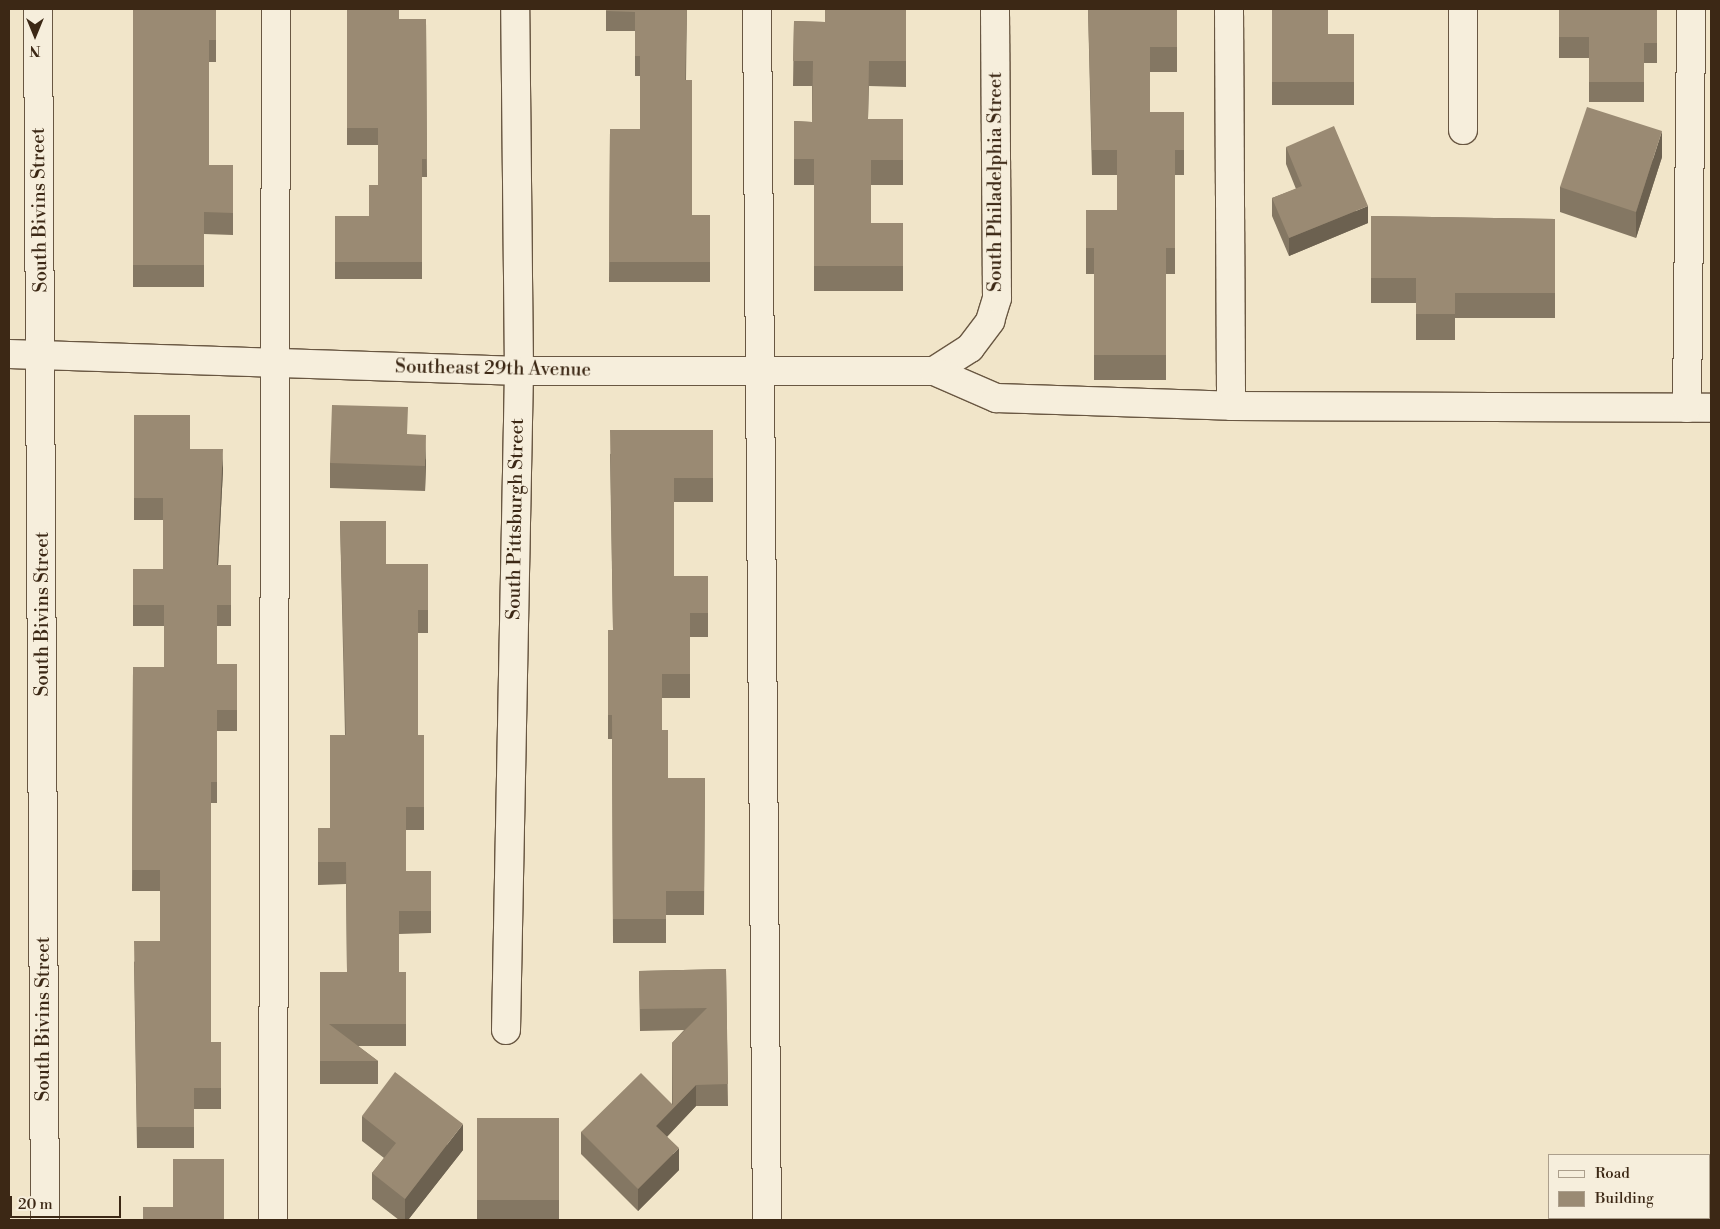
<!DOCTYPE html>
<html>
<head>
<meta charset="utf-8">
<style>
	body { margin:0 }
	#map { position:relative; width:1720px; height:1229px; overflow:hidden; background:#f1e5c9; font-family:"Libre Bodoni",serif }
	div>[style] { position:absolute }
	.roads { filter:drop-shadow(1px 0 #695742) drop-shadow(-1px 0 #695742) drop-shadow(0 1px #695742) drop-shadow(0 -1px #695742) }
	.minor>* { height:28px; margin:-14px; padding:0 14px; transform-origin:14px; border-radius:14px; background:#f6eedc }
	.wall>* { inset:0; background:#847763 }
	.shaded-wall>* { inset:0; background:#6c6150 }
	.building>* { inset:0; background:#9a8a73 }
	span { translate:-50% -50%; white-space:nowrap; text-align:center; line-height:1.15; -webkit-text-stroke:4px #f6eedc; paint-order:stroke }
	.street-label { font-size:19px; color:#3c2815 }
	.frame { position:absolute; inset:0; border:10px solid #3c2815; pointer-events:none }
	.legend { position:absolute; left:1548px; top:1154px; width:162px; height:65px; box-sizing:border-box; background:#f6eedc; border:1px solid #ac9f8c; margin:0; padding:6px 9px; list-style:none; font-size:15px; color:#3c2815 }
	.legend li { display:flex; align-items:center; gap:10px; height:25px }
	.legend b { width:25px; border:1px solid #ac9f8c }
	.north { position:absolute; left:10px; top:10px; width:50px; height:50px; -webkit-text-stroke:4px #f6eedc; paint-order:stroke; rotate:180deg; font-size:14px; font-weight:700; line-height:20px; text-align:center; color:#3c2815 }
	.north::after { content:''; display:block; margin:auto; width:18px; height:22px; background:#3c2815; clip-path:polygon(50% 0,100% 100%,50% 72%,0 100%) }
	.scale { position:absolute; left:10px; top:1196px; width:111px; height:22px; box-sizing:border-box; border:2px solid #3c2815; border-top:0; padding-left:6px; font-size:15px; line-height:18px; white-space:nowrap; color:#3c2815; -webkit-text-stroke:4px #f6eedc; paint-order:stroke }
</style>
</head>
<body>
<div id="map">
	<div class="roads">
		<div class="minor">
			<div style="left:38px;top:9px;width:1211px;rotate:89.67deg"></div>
			<div style="left:757px;top:9px;width:1211px;rotate:89.53deg"></div>
			<div style="left:1229px;top:9px;width:397px;rotate:89.7deg"></div>
			<div style="left:1463px;top:9px;width:121px;rotate:90deg"></div>
			<div style="left:9px;top:354px;width:510px;rotate:1.91deg"></div>
			<div style="left:519px;top:371px;width:415px"></div>
			<div style="left:934px;top:371px;width:43px;rotate:-32.6deg"></div>
			<div style="left:970px;top:348px;width:34px;rotate:-53deg"></div>
			<div style="left:990px;top:321px;width:24px;rotate:-73deg"></div>
			<div style="left:997px;top:298px;width:289px;rotate:-90.4deg"></div>
			<div style="left:934px;top:371px;width:68px;rotate:23.5deg"></div>
			<div style="left:996px;top:398px;width:235px;rotate:1.9deg"></div>
			<div style="left:1231px;top:406px;width:480px;rotate:0.2deg"></div>
			<div style="left:1687px;top:408px;width:399px;rotate:-89.4deg"></div>
			<div style="left:506px;top:1030px;width:659px;rotate:-88.87deg"></div>
			<div style="left:519px;top:371px;width:362px;rotate:-90.6deg"></div>
			<div style="left:273px;top:1220px;width:1211px;rotate:-89.86deg"></div>
		</div>
	</div>
	<div class="wall">
		<div style="clip-path:polygon(133px 9px,216px 9px,216px 62px,209px 62px,209px 165px,233px 165px,233px 235px,204px 234px,204px 287px,133px 287px)"></div>
		<div style="clip-path:polygon(347px 9px,399px 19px,426px 19px,427px 177px,422px 177px,422px 279px,335px 279px,335px 216px,369px 216px,378px 185px,378px 145px,347px 145px)"></div>
		<div style="clip-path:polygon(606px 9px,687px 9px,686px 80px,692px 215px,710px 215px,710px 282px,609px 282px,610px 129px,640px 129px,640px 76px,635px 76px,635px 31px,606px 31px)"></div>
		<div style="clip-path:polygon(906px 9px,906px 87px,869px 86px,868px 119px,903px 119px,903px 185px,871px 185px,871px 223px,903px 223px,903px 291px,814px 291px,814px 185px,794px 185px,794px 121px,812px 122px,812px 86px,793px 86px,794px 21px,825px 22px)"></div>
		<div style="clip-path:polygon(1088px 9px,1177px 9px,1177px 72px,1150px 72px,1150px 112px,1184px 112px,1184px 175px,1175px 175px,1175px 274px,1166px 274px,1166px 380px,1094px 380px,1094px 274px,1086px 274px,1086px 210px,1117px 210px,1117px 175px,1092px 175px)"></div>
		<div style="clip-path:polygon(1272px 9px,1328px 34px,1354px 34px,1354px 105px,1272px 105px)"></div>
		<div style="clip-path:polygon(1559px 9px,1657px 9px,1657px 63px,1644px 63px,1644px 102px,1589px 102px,1589px 58px,1559px 58px)"></div>
		<div style="clip-path:polygon(1286px 147px,1368px 223px,1289px 256px,1272px 216px,1272px 198px,1296px 189px,1286px 164px)"></div>
		<div style="clip-path:polygon(1662px 157px,1636px 238px,1560px 212px,1560px 187px)"></div>
		<div style="clip-path:polygon(1371px 216px,1555px 219px,1555px 318px,1455px 318px,1455px 340px,1416px 340px,1416px 303px,1371px 303px)"></div>
		<div style="clip-path:polygon(134px 415px,223px 470px,218px 565px,231px 565px,231px 626px,217px 626px,217px 664px,237px 664px,237px 731px,217px 731px,217px 803px,211px 803px,211px 1042px,221px 1042px,221px 1109px,194px 1109px,194px 1148px,137px 1148px,134px 962px,160px 941px,160px 891px,132px 891px,133px 667px,164px 667px,164px 626px,133px 626px,133px 569px,163px 569px,163px 520px,134px 520px)"></div>
		<div style="clip-path:polygon(713px 430px,713px 502px,674px 502px,674px 576px,708px 576px,708px 637px,690px 637px,690px 698px,662px 698px,662px 730px,668px 778px,705px 778px,704px 915px,666px 915px,666px 943px,613px 943px,612px 739px,608px 739px,608px 630px,613px 630px,610px 454px)"></div>
		<div style="clip-path:polygon(408px 434px,426px 460px,425px 491px,330px 488px,330px 463px)"></div>
		<div style="clip-path:polygon(340px 521px,386px 564px,428px 564px,428px 633px,418px 633px,418px 735px,424px 735px,424px 830px,406px 830px,406px 871px,431px 871px,431px 933px,399px 934px,399px 972px,406px 972px,406px 1046px,358px 1046px,378px 1061px,378px 1084px,320px 1084px,320px 972px,347px 972px,346px 884px,318px 885px,318px 828px,330px 828px,345px 735px)"></div>
		<div style="clip-path:polygon(726px 969px,728px 1106px,696px 1106px,667px 1137px,679px 1170px,638px 1211px,581px 1154px,581px 1132px,672px 1105px,672px 1043px,684px 1030px,640px 1031px,639px 971px)"></div>
		<div style="clip-path:polygon(362px 1116px,463px 1150px,408px 1220px,399px 1220px,372px 1199px,372px 1173px,384px 1158px,362px 1141px)"></div>
		<div style="clip-path:polygon(477px 1118px,559px 1118px,559px 1220px,477px 1220px)"></div>
	</div>
	<div class="shaded-wall">
		<div style="clip-path:polygon(1662px 131px,1662px 157px,1636px 238px,1636px 212px)"></div>
		<div style="clip-path:polygon(1368px 206px,1368px 223px,1289px 256px,1289px 238px)"></div>
		<div style="clip-path:polygon(426px 435px,426px 460px,425px 491px,425px 466px)"></div>
		<div style="clip-path:polygon(223px 449px,223px 470px,217px 586px,217px 565px)"></div>
		<div style="clip-path:polygon(696px 1085px,696px 1106px,656px 1148px,656px 1126px)"></div>
		<div style="clip-path:polygon(463px 1124px,463px 1150px,408px 1220px,405px 1220px,405px 1199px)"></div>
		<div style="clip-path:polygon(679px 1148px,679px 1170px,638px 1211px,638px 1189px)"></div>
	</div>
	<div class="building">
		<div style="clip-path:polygon(133px 9px,216px 9px,216px 40px,209px 40px,209px 165px,233px 165px,233px 213px,204px 212px,204px 265px,133px 265px)"></div>
		<div style="clip-path:polygon(347px 9px,399px 9px,399px 19px,426px 19px,427px 159px,422px 159px,422px 262px,335px 262px,335px 216px,369px 216px,369px 185px,378px 185px,378px 128px,347px 128px)"></div>
		<div style="clip-path:polygon(606px 9px,687px 9px,685px 80px,692px 80px,692px 215px,710px 215px,710px 262px,609px 262px,610px 129px,640px 129px,640px 56px,635px 56px,635px 12px,606px 11px)"></div>
		<div style="clip-path:polygon(825px 9px,906px 9px,906px 61px,869px 61px,868px 119px,903px 119px,903px 160px,871px 160px,871px 223px,903px 223px,903px 266px,814px 266px,814px 159px,794px 159px,794px 121px,812px 122px,813px 61px,793px 61px,794px 21px,825px 22px)"></div>
		<div style="clip-path:polygon(1088px 9px,1177px 9px,1177px 47px,1150px 47px,1150px 112px,1184px 112px,1184px 150px,1175px 150px,1175px 248px,1166px 248px,1166px 355px,1094px 355px,1094px 248px,1086px 248px,1086px 210px,1117px 210px,1117px 150px,1092px 150px)"></div>
		<div style="clip-path:polygon(1272px 9px,1328px 9px,1328px 34px,1354px 34px,1354px 82px,1272px 82px)"></div>
		<div style="clip-path:polygon(1559px 9px,1657px 9px,1657px 43px,1644px 43px,1644px 82px,1589px 82px,1589px 37px,1559px 37px)"></div>
		<div style="clip-path:polygon(1587px 107px,1662px 131px,1636px 212px,1560px 187px)"></div>
		<div style="clip-path:polygon(1334px 126px,1368px 206px,1289px 238px,1272px 198px,1302px 186px,1286px 147px)"></div>
		<div style="clip-path:polygon(1371px 216px,1555px 219px,1555px 293px,1455px 293px,1455px 314px,1416px 314px,1416px 278px,1371px 278px)"></div>
		<div style="clip-path:polygon(332px 405px,408px 407px,407px 434px,426px 435px,425px 466px,330px 463px)"></div>
		<div style="clip-path:polygon(134px 415px,190px 415px,190px 449px,223px 449px,217px 565px,231px 565px,231px 605px,217px 605px,217px 664px,237px 664px,237px 710px,217px 710px,217px 782px,211px 782px,211px 1042px,221px 1042px,221px 1088px,194px 1088px,194px 1127px,137px 1127px,134px 941px,160px 941px,160px 870px,132px 870px,133px 667px,164px 667px,164px 605px,133px 605px,133px 569px,163px 569px,163px 498px,134px 498px)"></div>
		<div style="clip-path:polygon(610px 430px,713px 430px,713px 478px,674px 478px,674px 576px,708px 576px,708px 613px,690px 613px,690px 674px,662px 674px,662px 730px,668px 730px,668px 778px,705px 778px,704px 891px,666px 891px,666px 919px,613px 919px,612px 715px,608px 715px,608px 630px,613px 630px)"></div>
		<div style="clip-path:polygon(340px 521px,386px 521px,386px 564px,428px 564px,428px 610px,418px 610px,418px 735px,424px 735px,424px 807px,406px 807px,406px 871px,431px 871px,431px 911px,399px 911px,399px 972px,406px 972px,406px 1024px,329px 1024px,378px 1061px,320px 1061px,320px 972px,347px 972px,346px 862px,318px 862px,318px 828px,330px 828px,330px 735px,346px 735px)"></div>
		<div style="clip-path:polygon(726px 969px,728px 1084px,696px 1085px,656px 1126px,679px 1148px,638px 1189px,581px 1132px,641px 1073px,673px 1105px,672px 1043px,707px 1008px,640px 1009px,639px 971px)"></div>
		<div style="clip-path:polygon(395px 1072px,463px 1124px,405px 1199px,372px 1173px,396px 1143px,362px 1116px)"></div>
		<div style="clip-path:polygon(477px 1118px,559px 1118px,559px 1200px,477px 1200px)"></div>
		<div style="clip-path:polygon(173px 1159px,224px 1159px,224px 1220px,143px 1220px,143px 1207px,173px 1207px)"></div>
	</div>
	<div class="street-label">
		<span style="left:996px;top:182px;rotate:-90deg">South Philadelphia Street</span>
		<span style="left:40px;top:210px;rotate:-91deg">South Bivins Street</span>
		<span style="left:493px;top:369px;rotate:1deg">Southeast 29th Avenue</span>
		<span style="left:516px;top:519px;rotate:-89deg">South Pittsburgh Street</span>
		<span style="left:43px;top:614px;rotate:-90deg">South Bivins Street</span>
		<span style="left:44px;top:1019px;rotate:-90deg">South Bivins Street</span>
	</div>
	<div class="frame"></div>
	<ul class="legend">
	<li><b style="height:6px;background:#f6eedc"></b>Road</li>
	<li><b style="height:14px;background:#9a8a73"></b>Building</li>
	</ul>
	<div class="north">N</div>
	<div class="scale">20 m</div>
</div>
</body>
</html>
